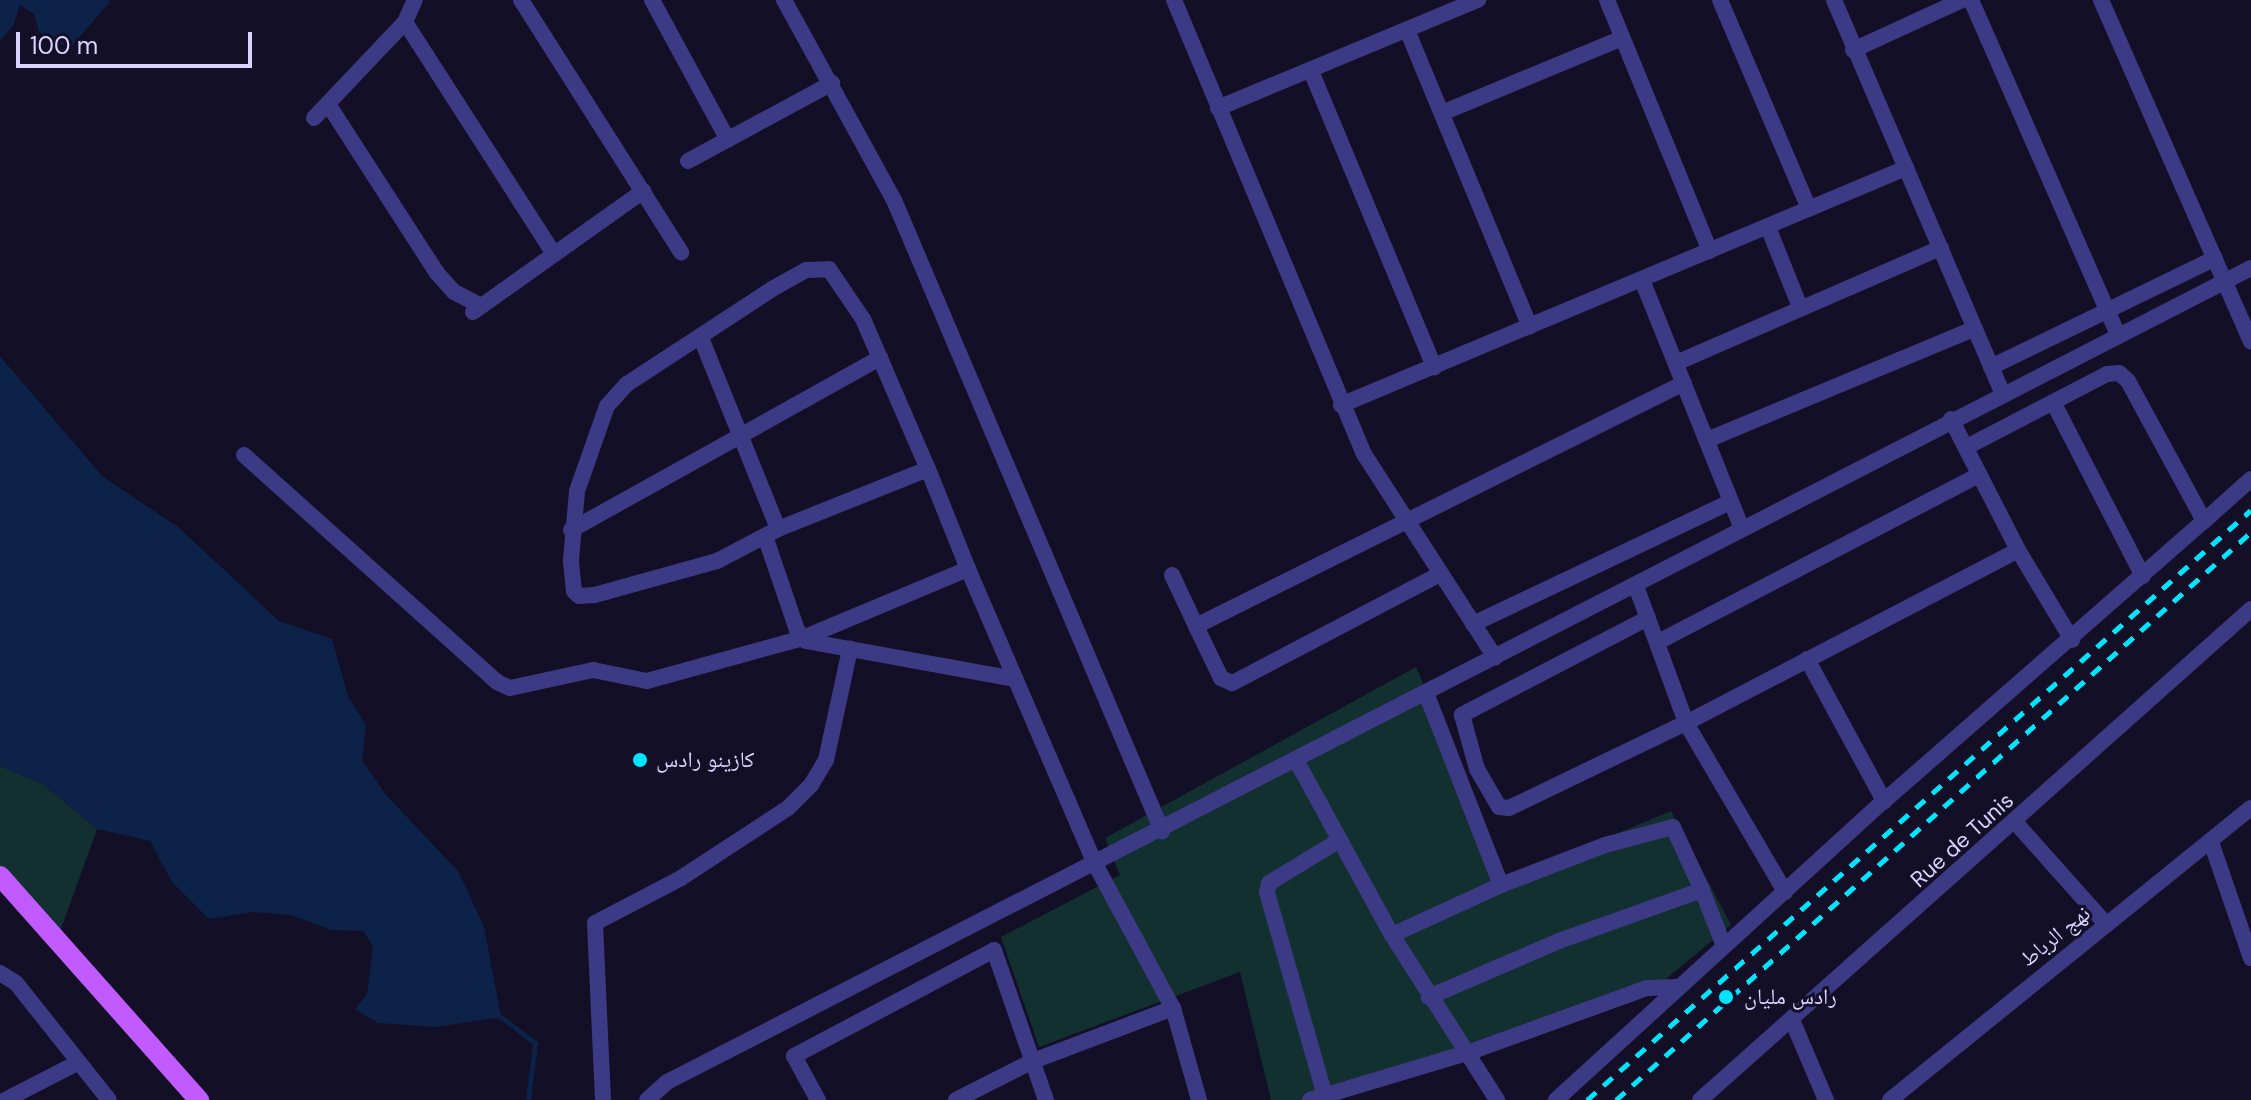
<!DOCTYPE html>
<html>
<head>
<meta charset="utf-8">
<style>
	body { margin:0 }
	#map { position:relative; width:2251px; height:1100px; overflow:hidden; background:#130f26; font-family:"DM Sans","Noto Naskh Arabic",sans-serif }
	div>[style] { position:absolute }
	.green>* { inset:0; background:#12302f }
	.water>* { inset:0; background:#0c2248 }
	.stream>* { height:5px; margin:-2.5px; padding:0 2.5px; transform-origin:2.5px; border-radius:2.5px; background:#0c2248 }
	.minor>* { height:16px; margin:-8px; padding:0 8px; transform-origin:8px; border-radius:8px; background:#3d3a85 }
	.major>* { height:20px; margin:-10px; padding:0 10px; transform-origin:10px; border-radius:10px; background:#c25bff }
	.rail>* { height:5px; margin-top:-2.5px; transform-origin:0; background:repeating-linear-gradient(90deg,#00e5ff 0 12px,transparent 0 22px) }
	.dots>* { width:22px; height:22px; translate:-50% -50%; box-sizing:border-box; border:4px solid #130f26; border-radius:50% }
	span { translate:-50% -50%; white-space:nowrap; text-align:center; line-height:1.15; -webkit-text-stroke:6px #130f26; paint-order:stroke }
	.poi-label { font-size:22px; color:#d9d4ff }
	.left { translate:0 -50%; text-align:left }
	.street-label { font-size:22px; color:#d9d4ff }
	.scale { position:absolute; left:16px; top:32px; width:236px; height:36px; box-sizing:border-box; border:4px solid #d9d4ff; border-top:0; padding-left:10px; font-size:24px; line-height:28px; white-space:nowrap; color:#d9d4ff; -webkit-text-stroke:6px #130f26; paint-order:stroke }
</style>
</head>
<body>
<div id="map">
	<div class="green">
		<div style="clip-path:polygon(1416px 667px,1508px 879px,1671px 811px,1731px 925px,1654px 989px,1301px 1100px,1271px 1100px,1240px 972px,1039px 1047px,1001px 937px,1120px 875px,1105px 838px)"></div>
		<div style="clip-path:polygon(0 766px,43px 784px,97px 829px,56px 943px,0 877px)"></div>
	</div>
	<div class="water">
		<div style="clip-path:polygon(0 0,108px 0,110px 2px,69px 49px,39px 32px,34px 14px,20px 5px,13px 26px,0 41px)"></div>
		<div style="clip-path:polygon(0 356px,102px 476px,178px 527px,279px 621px,332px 639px,348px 696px,366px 725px,362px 760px,386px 795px,458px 871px,484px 927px,501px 1017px,436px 1027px,378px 1023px,355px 1009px,367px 994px,373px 946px,363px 931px,331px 930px,291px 915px,253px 912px,209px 919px,172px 882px,150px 841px,97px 829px,43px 784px,0 766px)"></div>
	</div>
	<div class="stream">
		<div style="left:501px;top:1017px;width:43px;rotate:37.4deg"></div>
		<div style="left:535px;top:1043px;width:57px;rotate:97deg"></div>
	</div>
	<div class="minor">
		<div style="left:521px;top:0;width:299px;rotate:57.6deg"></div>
		<div style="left:652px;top:0;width:159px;rotate:61.5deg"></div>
		<div style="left:784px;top:0;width:228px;rotate:61.2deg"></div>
		<div style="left:894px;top:200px;width:686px;rotate:66.99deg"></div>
		<div style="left:1174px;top:0;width:492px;rotate:67.3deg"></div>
		<div style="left:1364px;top:454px;width:242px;rotate:57.2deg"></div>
		<div style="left:1607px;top:0;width:271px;rotate:67.7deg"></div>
		<div style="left:1720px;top:0;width:227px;rotate:66.9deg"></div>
		<div style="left:1834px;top:0;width:426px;rotate:66.8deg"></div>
		<div style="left:1971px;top:0;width:366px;rotate:66.3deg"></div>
		<div style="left:2101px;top:0;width:373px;rotate:66.3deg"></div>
		<div style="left:405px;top:22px;width:276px;rotate:57.3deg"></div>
		<div style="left:1407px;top:30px;width:321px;rotate:67.5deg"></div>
		<div style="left:1853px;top:50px;width:120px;rotate:-24.6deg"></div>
		<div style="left:1311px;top:71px;width:321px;rotate:67.4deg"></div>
		<div style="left:328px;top:104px;width:201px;rotate:57.2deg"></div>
		<div style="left:437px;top:273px;width:25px;rotate:48deg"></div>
		<div style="left:454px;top:292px;width:30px;rotate:27deg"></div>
		<div style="left:1218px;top:108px;width:282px;rotate:-22.6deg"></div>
		<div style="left:1442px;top:113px;width:195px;rotate:-22.6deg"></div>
		<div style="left:314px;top:118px;width:132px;rotate:-46.5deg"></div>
		<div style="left:405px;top:22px;width:24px;rotate:-66deg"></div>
		<div style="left:688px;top:161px;width:164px;rotate:-28.4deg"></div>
		<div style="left:1768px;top:227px;width:86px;rotate:68.2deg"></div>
		<div style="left:1642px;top:280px;width:268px;rotate:68.1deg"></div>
		<div style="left:473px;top:312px;width:209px;rotate:-35.4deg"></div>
		<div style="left:701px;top:338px;width:206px;rotate:68deg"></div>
		<div style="left:1676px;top:363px;width:289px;rotate:-23.5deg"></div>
		<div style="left:1991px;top:367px;width:249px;rotate:-25.9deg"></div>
		<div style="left:2053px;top:402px;width:196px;rotate:62.7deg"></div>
		<div style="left:1341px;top:405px;width:613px;rotate:-22.76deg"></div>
		<div style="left:1951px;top:419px;width:147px;rotate:62.9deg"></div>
		<div style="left:2018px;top:550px;width:105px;rotate:59deg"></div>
		<div style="left:1707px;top:440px;width:289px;rotate:-22.6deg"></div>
		<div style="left:244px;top:455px;width:340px;rotate:41.9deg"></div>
		<div style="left:497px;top:682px;width:14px;rotate:25deg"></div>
		<div style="left:510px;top:688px;width:85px;rotate:-12.2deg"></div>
		<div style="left:593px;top:670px;width:55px;rotate:11.5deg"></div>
		<div style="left:647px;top:681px;width:162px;rotate:-15.4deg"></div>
		<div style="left:803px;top:638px;width:179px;rotate:-22.7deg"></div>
		<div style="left:928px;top:469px;width:162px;rotate:158.2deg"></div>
		<div style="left:778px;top:529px;width:69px;rotate:152.3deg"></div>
		<div style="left:717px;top:561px;width:128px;rotate:164.5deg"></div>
		<div style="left:594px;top:595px;width:15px;rotate:176deg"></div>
		<div style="left:579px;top:596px;width:7px;rotate:-135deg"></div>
		<div style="left:574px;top:591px;width:31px;rotate:-96deg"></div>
		<div style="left:571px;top:560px;width:69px;rotate:-85deg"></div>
		<div style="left:577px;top:491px;width:90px;rotate:-70.6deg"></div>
		<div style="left:607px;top:406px;width:30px;rotate:-48deg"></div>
		<div style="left:627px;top:384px;width:173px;rotate:-33.2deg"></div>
		<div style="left:772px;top:289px;width:39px;rotate:-29deg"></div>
		<div style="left:806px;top:270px;width:23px;rotate:-2deg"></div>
		<div style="left:829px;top:269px;width:60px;rotate:55.8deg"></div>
		<div style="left:863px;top:319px;width:163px;rotate:66.6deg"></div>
		<div style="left:928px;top:469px;width:108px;rotate:68.2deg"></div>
		<div style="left:968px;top:569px;width:321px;rotate:66.7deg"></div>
		<div style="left:1095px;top:864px;width:164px;rotate:61.6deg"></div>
		<div style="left:1173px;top:1008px;width:96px;rotate:74.2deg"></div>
		<div style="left:2204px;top:521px;width:63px;rotate:-41.8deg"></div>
		<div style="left:571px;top:530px;width:354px;rotate:-29.1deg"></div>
		<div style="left:765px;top:536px;width:99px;rotate:71.2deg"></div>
		<div style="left:797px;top:630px;width:14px;rotate:51deg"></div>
		<div style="left:806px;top:641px;width:213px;rotate:10.3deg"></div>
		<div style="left:1440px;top:574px;width:235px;rotate:152.3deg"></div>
		<div style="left:1232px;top:683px;width:12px;rotate:-156deg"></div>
		<div style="left:1221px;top:678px;width:58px;rotate:-115.7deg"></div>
		<div style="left:1196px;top:626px;width:545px;rotate:-26.47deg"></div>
		<div style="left:1172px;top:575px;width:56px;rotate:64.8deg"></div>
		<div style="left:1636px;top:586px;width:146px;rotate:69.9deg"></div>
		<div style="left:1686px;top:723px;width:196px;rotate:59.6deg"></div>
		<div style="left:1648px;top:618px;width:210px;rotate:152.5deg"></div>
		<div style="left:1462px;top:715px;width:56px;rotate:74.5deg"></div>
		<div style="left:1477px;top:769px;width:44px;rotate:59.9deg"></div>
		<div style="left:1499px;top:807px;width:10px;rotate:6deg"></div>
		<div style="left:1509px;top:808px;width:196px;rotate:-25.7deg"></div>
		<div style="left:1686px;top:723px;width:374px;rotate:-27.5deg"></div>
		<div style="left:1473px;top:624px;width:284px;rotate:-25.4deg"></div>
		<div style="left:1658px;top:642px;width:362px;rotate:-27.5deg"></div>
		<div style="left:1807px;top:659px;width:162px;rotate:61.5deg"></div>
		<div style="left:1426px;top:693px;width:206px;rotate:68.7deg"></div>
		<div style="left:1296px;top:760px;width:200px;rotate:61.3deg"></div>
		<div style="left:1392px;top:935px;width:196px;rotate:57.5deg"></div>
		<div style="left:2015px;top:822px;width:135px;rotate:48.3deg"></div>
		<div style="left:2211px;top:842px;width:123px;rotate:71deg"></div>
		<div style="left:1702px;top:890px;width:60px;rotate:68.6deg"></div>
		<div style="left:1392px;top:935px;width:120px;rotate:-24.6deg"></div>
		<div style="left:1501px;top:885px;width:111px;rotate:-21deg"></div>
		<div style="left:1605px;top:845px;width:70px;rotate:-14.8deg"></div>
		<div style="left:1673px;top:827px;width:69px;rotate:65.3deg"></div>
		<div style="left:1702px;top:890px;width:152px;rotate:160.4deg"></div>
		<div style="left:1559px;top:941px;width:142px;rotate:156.7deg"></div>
		<div style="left:0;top:973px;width:19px;rotate:32deg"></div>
		<div style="left:16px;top:983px;width:149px;rotate:51.5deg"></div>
		<div style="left:1792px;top:1020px;width:87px;rotate:67deg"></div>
		<div style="left:1325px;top:1096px;width:212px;rotate:-105.9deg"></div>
		<div style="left:1267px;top:892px;width:9px;rotate:-77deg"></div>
		<div style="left:1269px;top:883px;width:83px;rotate:-31.2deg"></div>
		<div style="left:5px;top:1100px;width:83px;rotate:-27.2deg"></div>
		<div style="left:603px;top:1100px;width:177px;rotate:-92.6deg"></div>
		<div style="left:595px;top:923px;width:97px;rotate:-27.6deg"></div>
		<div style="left:681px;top:878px;width:128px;rotate:-33.2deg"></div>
		<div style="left:788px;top:808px;width:33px;rotate:-45deg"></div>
		<div style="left:811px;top:785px;width:29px;rotate:-59deg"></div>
		<div style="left:826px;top:760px;width:114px;rotate:-77.8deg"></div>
		<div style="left:647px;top:1100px;width:27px;rotate:-42deg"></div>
		<div style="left:667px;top:1082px;width:1781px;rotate:-27.2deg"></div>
		<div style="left:818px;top:1100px;width:50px;rotate:-118.6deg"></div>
		<div style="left:794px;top:1056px;width:226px;rotate:-27.9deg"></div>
		<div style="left:994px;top:950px;width:159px;rotate:70.9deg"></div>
		<div style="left:956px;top:1100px;width:86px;rotate:-26.9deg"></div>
		<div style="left:1033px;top:1061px;width:150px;rotate:-20.7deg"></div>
		<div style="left:1310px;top:1100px;width:167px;rotate:-16.7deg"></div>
		<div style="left:1470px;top:1052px;width:188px;rotate:-19.9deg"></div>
		<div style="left:1647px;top:988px;width:32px;rotate:-2deg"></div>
		<div style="left:1556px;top:1100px;width:444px;rotate:-42.4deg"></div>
		<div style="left:1884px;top:801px;width:425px;rotate:-41.2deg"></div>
		<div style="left:2204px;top:521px;width:159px;rotate:-118.5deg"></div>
		<div style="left:2128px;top:381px;width:12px;rotate:-138deg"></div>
		<div style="left:2119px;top:373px;width:12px;rotate:175deg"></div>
		<div style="left:2107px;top:374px;width:158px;rotate:152.5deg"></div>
		<div style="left:1700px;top:1100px;width:738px;rotate:-41.7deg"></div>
		<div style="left:1890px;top:1100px;width:464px;rotate:-39deg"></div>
	</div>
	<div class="major">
		<div style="left:0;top:876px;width:300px;rotate:48.4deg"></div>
	</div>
	<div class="rail">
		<div style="left:1587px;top:1100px;width:888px;rotate:-41.62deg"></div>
		<div style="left:1616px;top:1100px;width:852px;rotate:-41.81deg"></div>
	</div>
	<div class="dots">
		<div style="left:640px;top:760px;background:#00e5ff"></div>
		<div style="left:1726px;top:997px;background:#00e5ff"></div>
	</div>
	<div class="poi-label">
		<span class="left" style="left:656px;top:760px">كازينو رادس</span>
		<span class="left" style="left:1744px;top:997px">رادس مليان</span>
	</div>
	<div class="street-label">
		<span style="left:1962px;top:840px;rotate:-42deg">Rue de Tunis</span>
		<span style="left:2055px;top:936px;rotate:-39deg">نهج الرباط</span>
	</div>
	<div class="scale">100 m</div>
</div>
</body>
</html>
